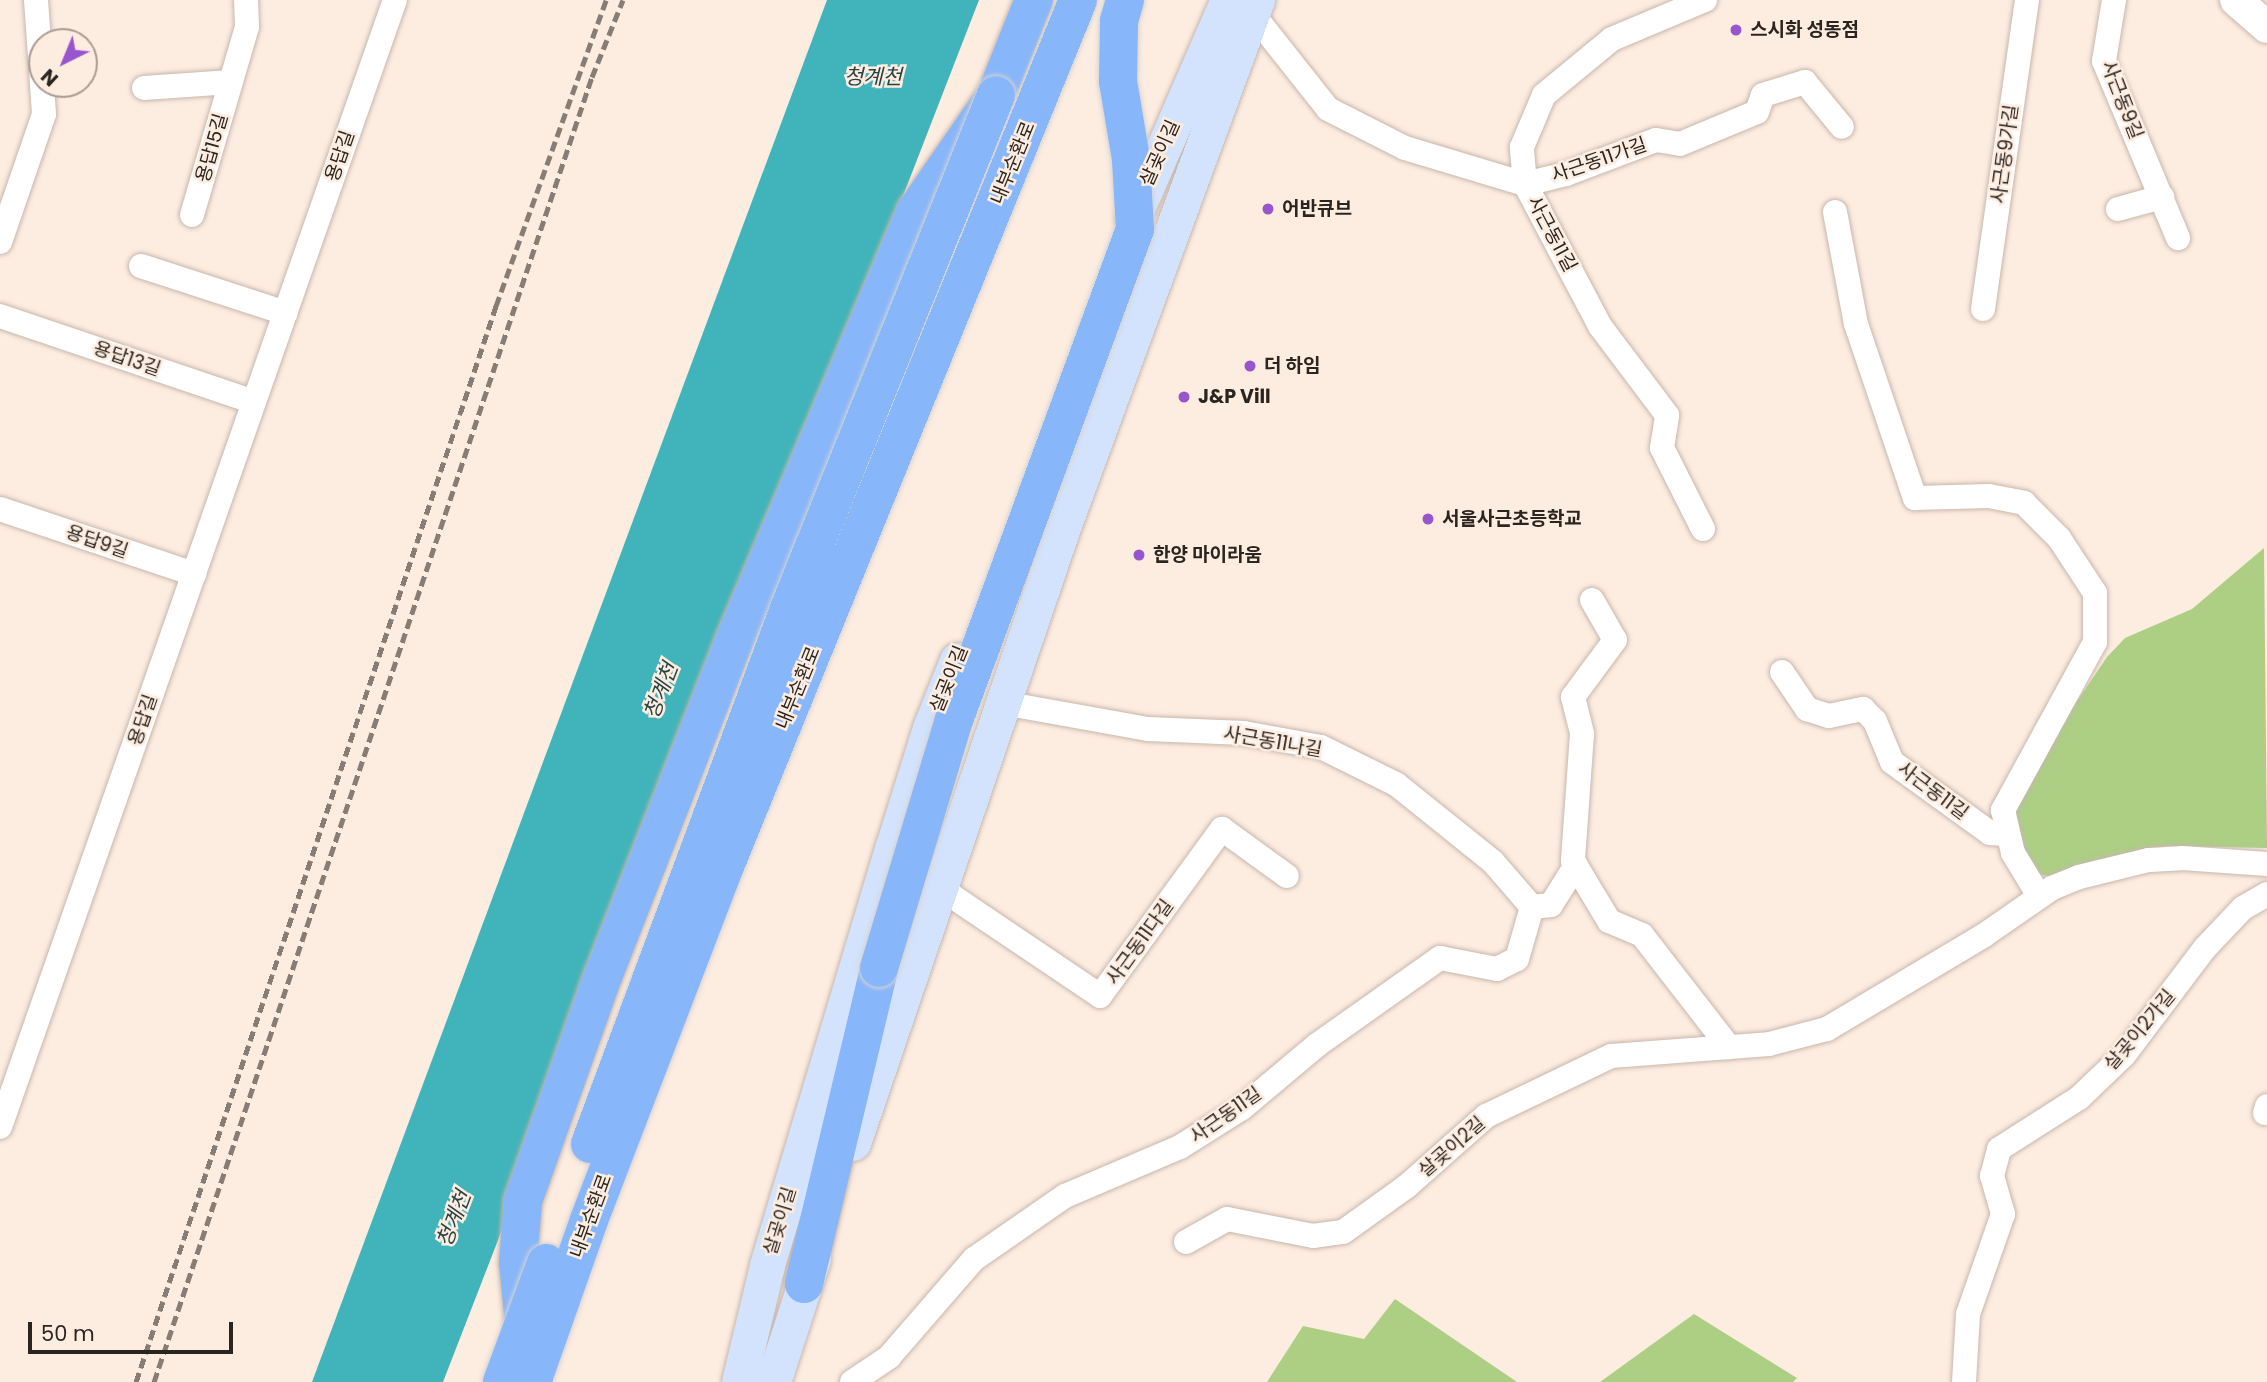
<!DOCTYPE html>
<html>
<head>
<meta charset="utf-8">
<style>
  body { margin:0 }
  #map { position:relative; width:2267px; height:1382px; overflow:hidden; background:#fdece0; font-family:Poppins,"Noto Sans KR",sans-serif }
  div>[style] { position:absolute }
  .green>* { inset:0; background:#accf84 }
  .water>* { inset:0; background:#40b4ba }
  .roads { filter:drop-shadow(0 0 2px #c7b7ac) drop-shadow(0 0 2px #c7b7ac) }
  .minor>* { height:24px; margin:-12px; padding:0 12px; transform-origin:12px; border-radius:12px; background:#fff }
  .tertiary>* { height:32px; margin:-16px; padding:0 16px; transform-origin:16px; border-radius:16px; background:#fff }
  .secondary>* { height:35px; margin:-17.5px; padding:0 17.5px; transform-origin:17.5px; border-radius:17.5px; background:#d3e3fd }
  .trunk>* { height:38px; margin:-19px; padding:0 19px; transform-origin:19px; border-radius:19px; background:#88b6fa }
  .rail>* { height:5px; margin-top:-2.5px; transform-origin:0; background:repeating-linear-gradient(90deg,#877d74 0 10px,transparent 0 15px) }
  .bridges { filter:drop-shadow(0 0 2px #d5d3d2) drop-shadow(0 0 2px #d5d3d2) }
  .trunk-bridge>* { height:38px; margin:-19px; padding:0 19px; transform-origin:19px; border-radius:19px; background:#88b6fa }
  .dots>* { width:19px; height:19px; translate:-50% -50%; box-sizing:border-box; border:4px solid #fdece0; border-radius:50% }
  span { translate:-50% -50%; white-space:nowrap; text-align:center; line-height:1.15; -webkit-text-stroke:5px #fdece0; paint-order:stroke }
  .poi-label { font-size:19px; color:#2b2520; font-weight:700 }
  .left { translate:0 -50%; text-align:left }
  .street-label { font-size:19px; color:#2b2520 }
  .water-label { font-size:21px; color:#284243; font-style:italic }
  .north { position:absolute; left:28px; top:28px; width:70px; height:70px; box-sizing:border-box; background:#fdece0; border:2px solid #a99c93; border-radius:50%; rotate:223deg; font-size:19px; font-weight:700; line-height:28px; text-align:center; color:#2b2520 }
  .north::after { content:''; display:block; margin:auto; width:24px; height:32px; background:#9856cc; clip-path:polygon(50% 0,100% 100%,50% 72%,0 100%) }
  .scale { position:absolute; left:28px; top:1322px; width:205px; height:32px; box-sizing:border-box; border:4px solid #2b2520; border-top:0; padding-left:9px; font-size:21px; line-height:24px; white-space:nowrap; color:#2b2520; -webkit-text-stroke:5px #fdece0; paint-order:stroke }
</style>
</head>
<body>
<div id="map">
  <div class="green">
    <div style="clip-path:polygon(2264px 548px,2267px 848px,2166px 846px,2054px 877px,2038px 874px,2010px 824px,2037px 760px,2107px 657px,2125px 638px,2192px 609px)"></div>
    <div style="clip-path:polygon(1395px 1299px,1517px 1382px,1267px 1382px,1303px 1326px,1364px 1339px)"></div>
    <div style="clip-path:polygon(1694px 1314px,1797px 1378px,1793px 1382px,1600px 1382px)"></div>
  </div>
  <div class="water">
    <div style="clip-path:polygon(827px 0,979px 0,443px 1382px,312px 1382px)"></div>
  </div>
  <div class="roads">
    <div class="minor">
      <div style="left:36px;top:0;width:83px;rotate:85.9deg"></div>
      <div style="left:2114px;top:0;width:62px;rotate:99.3deg"></div>
      <div style="left:2104px;top:61px;width:192px;rotate:67.3deg"></div>
      <div style="left:1252px;top:13px;width:122px;rotate:51.6deg"></div>
      <div style="left:1328px;top:109px;width:86px;rotate:26.9deg"></div>
      <div style="left:1405px;top:148px;width:125px;rotate:16.7deg"></div>
      <div style="left:144px;top:88px;width:87px;rotate:-3.9deg"></div>
      <div style="left:1525px;top:184px;width:42px;rotate:-13.7deg"></div>
      <div style="left:1566px;top:174px;width:96px;rotate:-20.7deg"></div>
      <div style="left:1656px;top:140px;width:24px;rotate:9deg"></div>
      <div style="left:1680px;top:144px;width:83px;rotate:-22.6deg"></div>
      <div style="left:1757px;top:112px;width:18px;rotate:-71deg"></div>
      <div style="left:1763px;top:95px;width:44px;rotate:-17.2deg"></div>
      <div style="left:1805px;top:82px;width:58px;rotate:50.6deg"></div>
      <div style="left:2118px;top:209px;width:46px;rotate:-15.3deg"></div>
      <div style="left:1835px;top:212px;width:114px;rotate:79.4deg"></div>
      <div style="left:1856px;top:324px;width:184px;rotate:71.3deg"></div>
      <div style="left:1915px;top:498px;width:74px;rotate:-1.5deg"></div>
      <div style="left:1989px;top:496px;width:36px;rotate:11deg"></div>
      <div style="left:2024px;top:503px;width:49px;rotate:45deg"></div>
      <div style="left:2059px;top:538px;width:66px;rotate:56.8deg"></div>
      <div style="left:2095px;top:593px;width:49px;rotate:90deg"></div>
      <div style="left:2095px;top:642px;width:192px;rotate:118.7deg"></div>
      <div style="left:2003px;top:810px;width:44px;rotate:76.9deg"></div>
      <div style="left:2013px;top:853px;width:50px;rotate:58.8deg"></div>
      <div style="left:192px;top:215px;width:196px;rotate:-73.7deg"></div>
      <div style="left:247px;top:27px;width:27px;rotate:-92deg"></div>
      <div style="left:0;top:242px;width:135px;rotate:-71deg"></div>
      <div style="left:44px;top:114px;width:30px;rotate:-94deg"></div>
      <div style="left:141px;top:266px;width:152px;rotate:18deg"></div>
      <div style="left:1983px;top:309px;width:312px;rotate:-81.9deg"></div>
      <div style="left:0;top:316px;width:268px;rotate:18.7deg"></div>
      <div style="left:0;top:509px;width:205px;rotate:18.5deg"></div>
      <div style="left:1703px;top:529px;width:91px;rotate:-116.8deg"></div>
      <div style="left:1662px;top:448px;width:33px;rotate:-81deg"></div>
      <div style="left:1667px;top:415px;width:111px;rotate:-127deg"></div>
      <div style="left:1600px;top:326px;width:161px;rotate:-117.8deg"></div>
      <div style="left:1525px;top:184px;width:37px;rotate:-95deg"></div>
      <div style="left:1522px;top:147px;width:56px;rotate:-67.1deg"></div>
      <div style="left:1544px;top:95px;width:88px;rotate:-39.5deg"></div>
      <div style="left:1612px;top:39px;width:101px;rotate:-22.8deg"></div>
      <div style="left:1592px;top:600px;width:46px;rotate:60.1deg"></div>
      <div style="left:1615px;top:640px;width:71px;rotate:126.4deg"></div>
      <div style="left:1573px;top:697px;width:38px;rotate:76deg"></div>
      <div style="left:1582px;top:734px;width:127px;rotate:94.1deg"></div>
      <div style="left:1573px;top:861px;width:70px;rotate:59deg"></div>
      <div style="left:1609px;top:921px;width:36px;rotate:23deg"></div>
      <div style="left:1642px;top:935px;width:142px;rotate:52.2deg"></div>
      <div style="left:1782px;top:672px;width:45px;rotate:56deg"></div>
      <div style="left:1807px;top:709px;width:23px;rotate:18deg"></div>
      <div style="left:1829px;top:716px;width:35px;rotate:-12deg"></div>
      <div style="left:1863px;top:709px;width:17px;rotate:45deg"></div>
      <div style="left:1875px;top:721px;width:44px;rotate:67.5deg"></div>
      <div style="left:1892px;top:762px;width:121px;rotate:35.9deg"></div>
      <div style="left:1990px;top:833px;width:16px;rotate:4deg"></div>
      <div style="left:1003px;top:703px;width:147px;rotate:10.2deg"></div>
      <div style="left:1148px;top:729px;width:96px;rotate:2.4deg"></div>
      <div style="left:1244px;top:733px;width:78px;rotate:10.3deg"></div>
      <div style="left:1321px;top:747px;width:84px;rotate:26.3deg"></div>
      <div style="left:1396px;top:784px;width:124px;rotate:38.8deg"></div>
      <div style="left:1493px;top:862px;width:60px;rotate:49.1deg"></div>
      <div style="left:940px;top:888px;width:193px;rotate:34deg"></div>
      <div style="left:1100px;top:996px;width:207px;rotate:-53.9deg"></div>
      <div style="left:1222px;top:829px;width:80px;rotate:35.9deg"></div>
      <div style="left:1532px;top:907px;width:19px;rotate:-6deg"></div>
      <div style="left:1551px;top:905px;width:47px;rotate:-58deg"></div>
      <div style="left:2265px;top:1113px;width:7px;rotate:-74deg"></div>
      <div style="left:0;top:1127px;width:1194px;rotate:-70.69deg"></div>
      <div style="left:1186px;top:1242px;width:47px;rotate:-29.3deg"></div>
      <div style="left:1227px;top:1219px;width:88px;rotate:11.2deg"></div>
      <div style="left:1313px;top:1236px;width:30px;rotate:-8deg"></div>
      <div style="left:1343px;top:1232px;width:79px;rotate:-35.7deg"></div>
      <div style="left:1407px;top:1186px;width:106px;rotate:-41.5deg"></div>
      <div style="left:1486px;top:1116px;width:139px;rotate:-25.6deg"></div>
      <div style="left:1611px;top:1056px;width:158px;rotate:-4.3deg"></div>
      <div style="left:1769px;top:1044px;width:60px;rotate:-14.5deg"></div>
      <div style="left:1827px;top:1029px;width:182px;rotate:-30.8deg"></div>
      <div style="left:1983px;top:936px;width:84px;rotate:-34.8deg"></div>
      <div style="left:2052px;top:888px;width:29px;rotate:-22deg"></div>
      <div style="left:2079px;top:877px;width:72px;rotate:-13.7deg"></div>
      <div style="left:2149px;top:860px;width:33px;rotate:-3deg"></div>
      <div style="left:2182px;top:858px;width:85px;rotate:4deg"></div>
      <div style="left:852px;top:1382px;width:45px;rotate:-34deg"></div>
      <div style="left:889px;top:1357px;width:130px;rotate:-49.1deg"></div>
      <div style="left:974px;top:1259px;width:111px;rotate:-34.7deg"></div>
      <div style="left:1065px;top:1196px;width:125px;rotate:-23.1deg"></div>
      <div style="left:1180px;top:1147px;width:73px;rotate:-32.2deg"></div>
      <div style="left:1242px;top:1108px;width:98px;rotate:-40deg"></div>
      <div style="left:1317px;top:1045px;width:151px;rotate:-35.3deg"></div>
      <div style="left:1440px;top:958px;width:58px;rotate:10.9deg"></div>
      <div style="left:1497px;top:969px;width:22px;rotate:-27deg"></div>
      <div style="left:1517px;top:959px;width:54px;rotate:-73.9deg"></div>
      <div style="left:1964px;top:1382px;width:68px;rotate:-86.6deg"></div>
      <div style="left:1968px;top:1314px;width:106px;rotate:-70.7deg"></div>
      <div style="left:2003px;top:1214px;width:40px;rotate:-106deg"></div>
      <div style="left:1992px;top:1176px;width:28px;rotate:-75deg"></div>
      <div style="left:1999px;top:1149px;width:95px;rotate:-32.5deg"></div>
      <div style="left:2079px;top:1098px;width:62px;rotate:-43.7deg"></div>
      <div style="left:2124px;top:1055px;width:134px;rotate:-52.9deg"></div>
      <div style="left:2205px;top:948px;width:55px;rotate:-46.5deg"></div>
      <div style="left:2243px;top:908px;width:28px;rotate:-30deg"></div>
    </div>
    <div class="tertiary">
      <div style="left:2236px;top:0;width:41px;rotate:41.1deg"></div>
    </div>
    <div class="secondary">
      <div style="left:1133px;top:218px;width:238px;rotate:-66.5deg"></div>
      <div style="left:853px;top:1143px;width:648px;rotate:-71.17deg"></div>
      <div style="left:1062px;top:530px;width:565px;rotate:-69.8deg"></div>
      <div style="left:739px;top:1382px;width:120px;rotate:-76.5deg"></div>
      <div style="left:767px;top:1265px;width:438px;rotate:-73.3deg"></div>
      <div style="left:893px;top:846px;width:124px;rotate:-72.6deg"></div>
      <div style="left:930px;top:728px;width:73px;rotate:-68.3deg"></div>
      <div style="left:773px;top:1382px;width:129px;rotate:-72deg"></div>
    </div>
    <div class="trunk">
      <div style="left:804px;top:1284px;width:325px;rotate:-76.6deg"></div>
      <div style="left:525px;top:1333px;width:71px;rotate:-95.6deg"></div>
      <div style="left:518px;top:1262px;width:61px;rotate:-85.3deg"></div>
      <div style="left:523px;top:1201px;width:241px;rotate:-70.4deg"></div>
      <div style="left:604px;top:974px;width:362px;rotate:-68.6deg"></div>
      <div style="left:736px;top:637px;width:462px;rotate:-67.1deg"></div>
      <div style="left:916px;top:211px;width:141px;rotate:-55.4deg"></div>
      <div style="left:996px;top:95px;width:102px;rotate:-68.2deg"></div>
    </div>
  </div>
  <div class="rail">
    <div style="left:136px;top:1382px;width:1135px;rotate:-71.5deg"></div>
    <div style="left:496px;top:306px;width:325px;rotate:-70.2deg"></div>
    <div style="left:154px;top:1382px;width:1377px;rotate:-71.45deg"></div>
    <div style="left:592px;top:77px;width:83px;rotate:-68.1deg"></div>
  </div>
  <div class="bridges">
    <div class="trunk-bridge">
      <div style="left:879px;top:968px;width:259px;rotate:-73.2deg"></div>
      <div style="left:954px;top:720px;width:523px;rotate:-69.76deg"></div>
      <div style="left:1135px;top:229px;width:70px;rotate:-93.3deg"></div>
      <div style="left:1131px;top:159px;width:79px;rotate:-99.5deg"></div>
      <div style="left:1118px;top:81px;width:60px;rotate:-89deg"></div>
      <div style="left:1119px;top:21px;width:22px;rotate:-74deg"></div>
      <div style="left:590px;top:1144px;width:571px;rotate:-69.6deg"></div>
      <div style="left:789px;top:609px;width:554px;rotate:-68.06deg"></div>
      <div style="left:502px;top:1382px;width:127px;rotate:-69.7deg"></div>
      <div style="left:532px;top:1382px;width:172px;rotate:-70.6deg"></div>
      <div style="left:589px;top:1220px;width:379px;rotate:-69deg"></div>
      <div style="left:725px;top:866px;width:935px;rotate:-67.82deg"></div>
    </div>
  </div>
  <div class="dots">
    <div style="left:1736px;top:30px;background:#9856cc"></div>
    <div style="left:1268px;top:209px;background:#9856cc"></div>
    <div style="left:1250px;top:366px;background:#9856cc"></div>
    <div style="left:1184px;top:397px;background:#9856cc"></div>
    <div style="left:1428px;top:519px;background:#9856cc"></div>
    <div style="left:1139px;top:555px;background:#9856cc"></div>
  </div>
  <div class="poi-label">
    <span class="left" style="left:1750px;top:30px">스시화 성동점</span>
    <span class="left" style="left:1282px;top:209px">어반큐브</span>
    <span class="left" style="left:1264px;top:366px">더 하임</span>
    <span class="left" style="left:1198px;top:397px">J&amp;P Vill</span>
    <span class="left" style="left:1442px;top:519px">서울사근초등학교</span>
    <span class="left" style="left:1153px;top:555px">한양 마이라움</span>
  </div>
  <div class="street-label">
    <span style="left:2122px;top:100px;rotate:69deg">사근동9길</span>
    <span style="left:212px;top:148px;rotate:-74deg">용답15길</span>
    <span style="left:1160px;top:153px;rotate:-66deg">살곶이길</span>
    <span style="left:2005px;top:154px;rotate:-82deg">사근동9가길</span>
    <span style="left:340px;top:156px;rotate:-71deg">용답길</span>
    <span style="left:1599px;top:160px;rotate:-19deg">사근동11가길</span>
    <span style="left:1013px;top:163px;rotate:-68deg">내부순환로</span>
    <span style="left:1552px;top:234px;rotate:62deg">사근동11길</span>
    <span style="left:127px;top:359px;rotate:19deg">용답13길</span>
    <span style="left:97px;top:542px;rotate:19deg">용답9길</span>
    <span style="left:949px;top:679px;rotate:-68deg">살곶이길</span>
    <span style="left:798px;top:688px;rotate:-68deg">내부순환로</span>
    <span style="left:143px;top:720px;rotate:-71deg">용답길</span>
    <span style="left:1273px;top:742px;rotate:10deg">사근동11나길</span>
    <span style="left:1933px;top:791px;rotate:37deg">사근동11길</span>
    <span style="left:1140px;top:942px;rotate:-54deg">사근동11다길</span>
    <span style="left:2140px;top:1030px;rotate:-50deg">살곶이2가길</span>
    <span style="left:1226px;top:1115px;rotate:-35deg">사근동11길</span>
    <span style="left:1452px;top:1147px;rotate:-41deg">살곶이2길</span>
    <span style="left:591px;top:1216px;rotate:-70deg">내부순환로</span>
    <span style="left:780px;top:1221px;rotate:-73deg">살곶이길</span>
  </div>
  <div class="water-label">
    <span style="left:873px;top:77px">청계천</span>
    <span style="left:661px;top:691px;rotate:-69deg">청계천</span>
    <span style="left:454px;top:1219px;rotate:-69deg">청계천</span>
  </div>
  <div class="north">N</div>
  <div class="scale">50 m</div>
</div>
</body>
</html>
